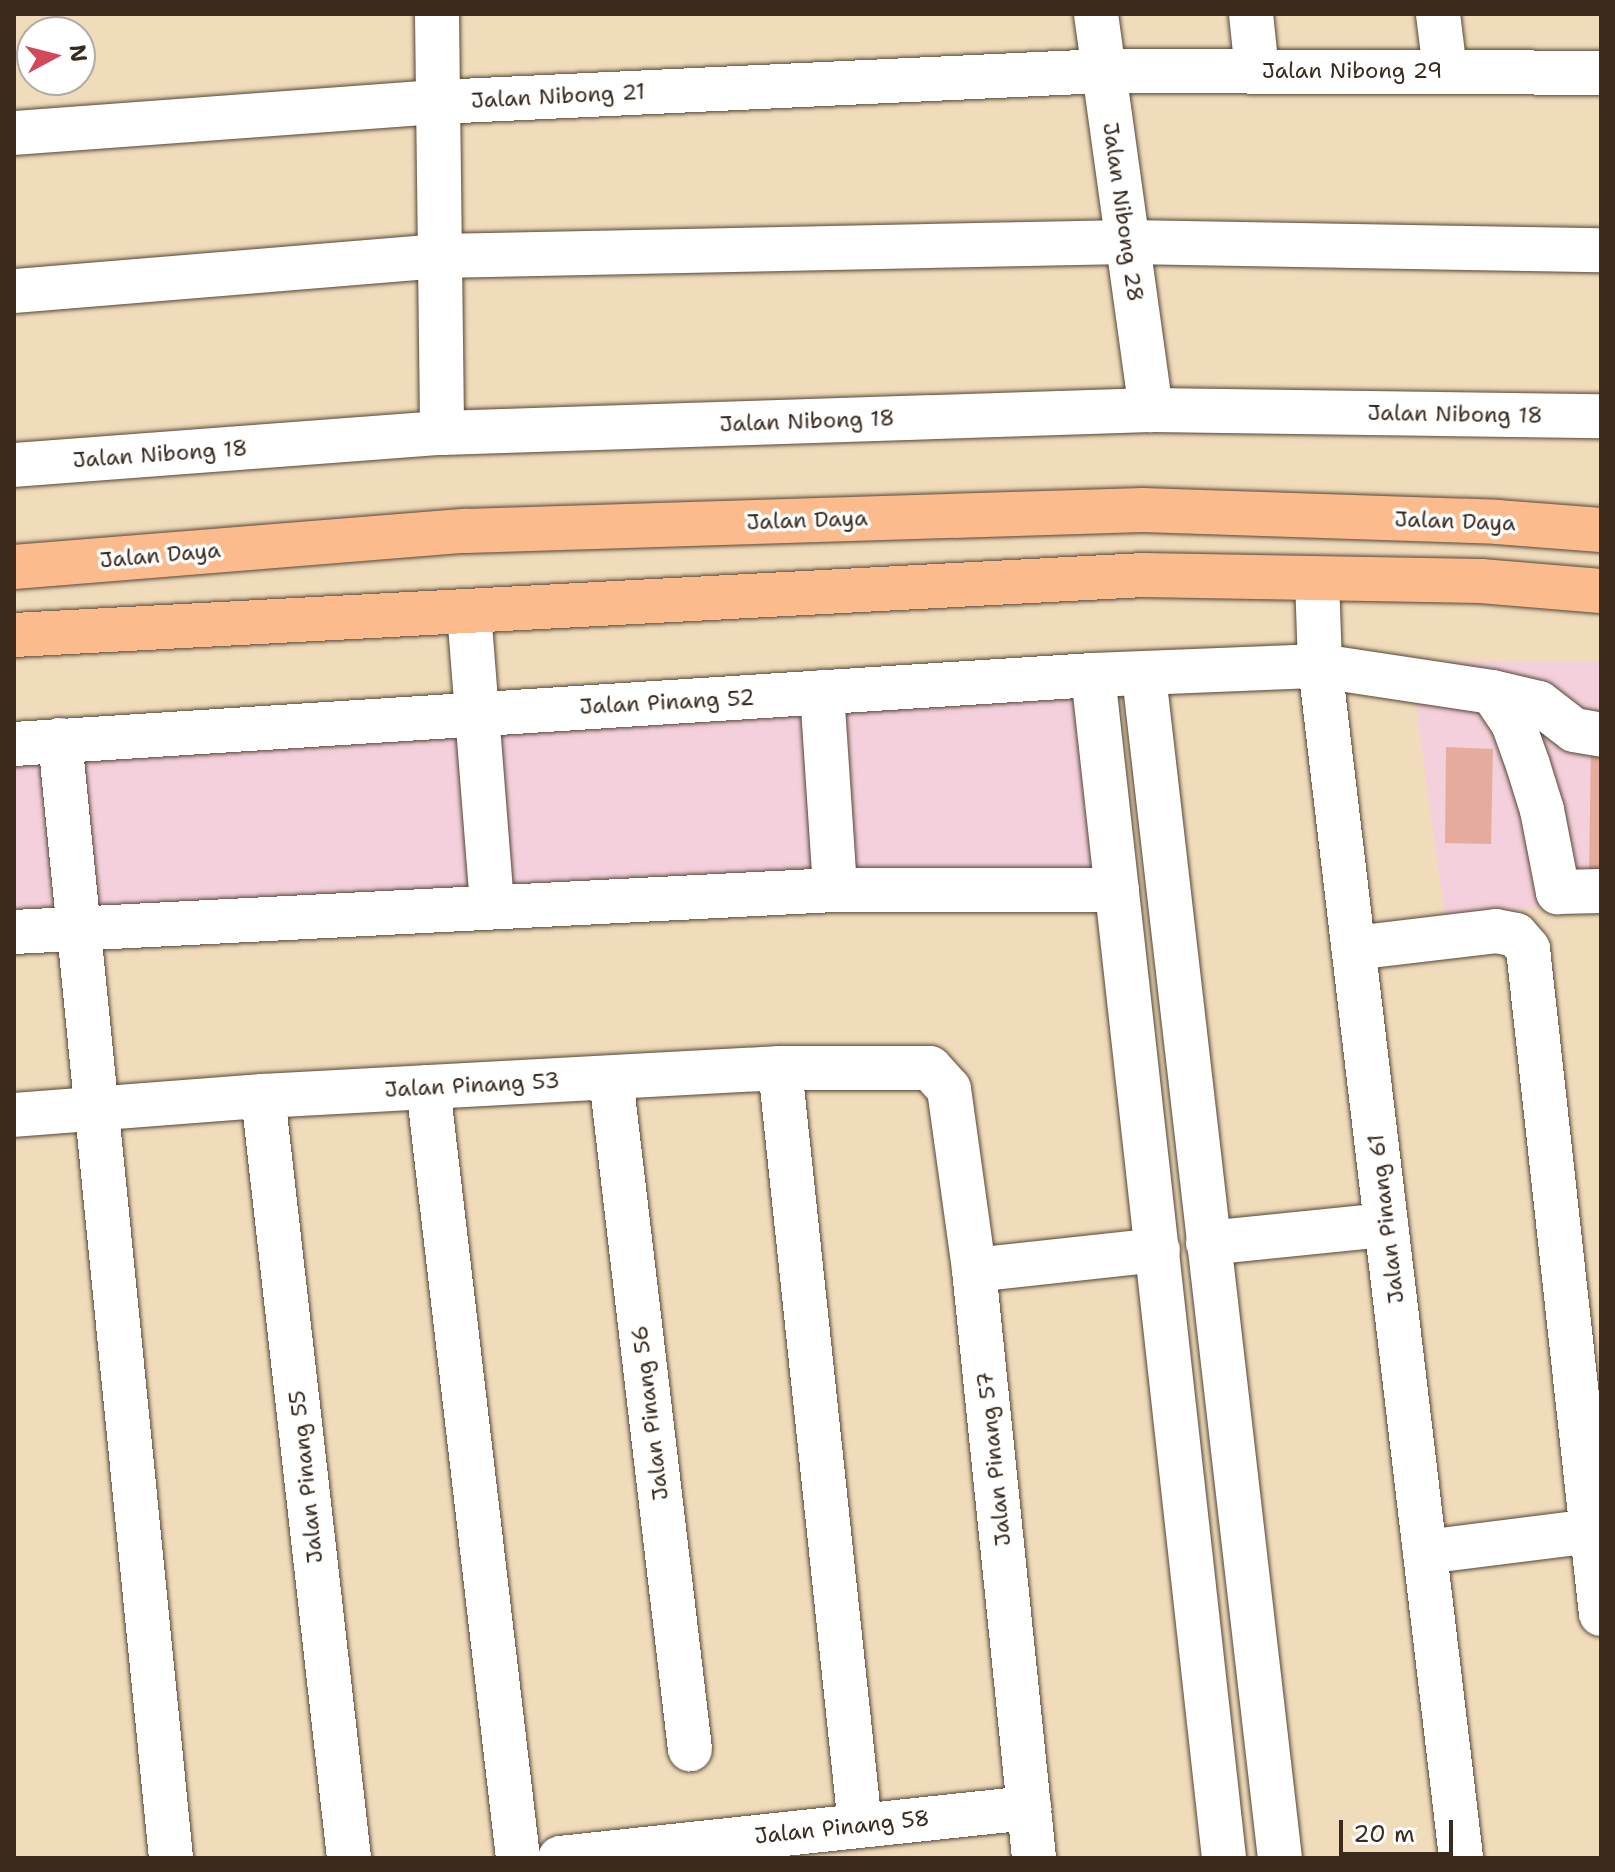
<!DOCTYPE html>
<html>
<head>
<meta charset="utf-8">
<style>
  body { margin:0 }
  #map { position:relative; width:1615px; height:1872px; overflow:hidden; background:#f0dcbb; font-family:"Shantell Sans",sans-serif }
  div>[style] { position:absolute }
  .built>* { inset:0; background:#f4cfdc }
  .building>* { inset:0; background:#e5ac9e }
  .roads { filter:drop-shadow(0 0 2px #564536) drop-shadow(0 0 2px #564536) }
  .minor>* { height:44px; margin:-22px; padding:0 22px; transform-origin:22px; border-radius:22px; background:#fff }
  .major>* { height:44px; margin:-22px; padding:0 22px; transform-origin:22px; border-radius:22px; background:#fbbb8c }
  span { translate:-50% -50%; white-space:nowrap; text-align:center; line-height:1.15; -webkit-text-stroke:7px #fff; paint-order:stroke }
  .street-label { font-size:22px; color:#3b2a1e }
  .frame { position:absolute; inset:0; border:16px solid #3b2a1e; pointer-events:none }
  .north { position:absolute; left:16px; top:16px; width:80px; height:80px; box-sizing:border-box; background:#fff; border:2px solid #b1aaa5; border-radius:50%; rotate:83deg; font-size:22px; font-weight:700; line-height:32px; text-align:center; color:#3b2a1e }
  .north::after { content:''; display:block; margin:auto; width:28px; height:36px; background:#d1495b; clip-path:polygon(50% 0,100% 100%,50% 72%,0 100%) }
  .scale { position:absolute; left:1339px; top:1820px; width:114px; height:36px; box-sizing:border-box; border:4px solid #3b2a1e; border-top:0; padding-left:10px; font-size:24px; line-height:28px; white-space:nowrap; color:#3b2a1e; -webkit-text-stroke:6px #fff; paint-order:stroke }
</style>
</head>
<body>
<div id="map">
  <div class="built">
    <div style="clip-path:polygon(1601px 661px,1601px 900px,1445px 917px,1410px 662px)"></div>
    <div style="clip-path:polygon(1086px 688px,1108px 880px,14px 925px,14px 758px)"></div>
  </div>
  <div class="building">
    <div style="clip-path:polygon(1591px 745px,1601px 746px,1601px 877px,1589px 877px)"></div>
    <div style="clip-path:polygon(1446px 747px,1493px 749px,1491px 844px,1445px 843px)"></div>
  </div>
  <div class="roads">
    <div class="minor">
      <div style="left:437px;top:14px;width:419px;rotate:89.3deg"></div>
      <div style="left:1096px;top:14px;width:400px;rotate:82.1deg"></div>
      <div style="left:1251px;top:14px;width:57px;rotate:84deg"></div>
      <div style="left:1438px;top:14px;width:56px;rotate:82.9deg"></div>
      <div style="left:14px;top:133px;width:425px;rotate:-4.2deg"></div>
      <div style="left:438px;top:102px;width:666px;rotate:-2.67deg"></div>
      <div style="left:1103px;top:71px;width:498px;rotate:0.2deg"></div>
      <div style="left:14px;top:291px;width:427px;rotate:-4.7deg"></div>
      <div style="left:440px;top:256px;width:688px;rotate:-1.17deg"></div>
      <div style="left:1128px;top:242px;width:473px;rotate:1deg"></div>
      <div style="left:14px;top:465px;width:429px;rotate:-4.3deg"></div>
      <div style="left:442px;top:433px;width:709px;rotate:-1.86deg"></div>
      <div style="left:1151px;top:410px;width:450px;rotate:0.8deg"></div>
      <div style="left:1317px;top:579px;width:87px;rotate:88deg"></div>
      <div style="left:1320px;top:666px;width:1200px;rotate:83.25deg"></div>
      <div style="left:469px;top:612px;width:296px;rotate:85.5deg"></div>
      <div style="left:1093px;top:675px;width:1190px;rotate:83.68deg"></div>
      <div style="left:1144px;top:676px;width:1190px;rotate:83.44deg"></div>
      <div style="left:822px;top:692px;width:198px;rotate:86.2deg"></div>
      <div style="left:1492px;top:692px;width:48px;rotate:13.2deg"></div>
      <div style="left:1539px;top:703px;width:44px;rotate:37.6deg"></div>
      <div style="left:1574px;top:730px;width:27px;rotate:10deg"></div>
      <div style="left:60px;top:740px;width:1123px;rotate:84.33deg"></div>
      <div style="left:14px;top:744px;width:1081px;rotate:-3.66deg"></div>
      <div style="left:1093px;top:675px;width:227px;rotate:-2.3deg"></div>
      <div style="left:1320px;top:666px;width:174px;rotate:8.6deg"></div>
      <div style="left:1492px;top:692px;width:37px;rotate:56deg"></div>
      <div style="left:1513px;top:723px;width:45px;rotate:70.3deg"></div>
      <div style="left:1528px;top:765px;width:47px;rotate:72.7deg"></div>
      <div style="left:1542px;top:810px;width:84px;rotate:79deg"></div>
      <div style="left:1558px;top:892px;width:43px;rotate:-1.3deg"></div>
      <div style="left:14px;top:932px;width:822px;rotate:-2.93deg"></div>
      <div style="left:835px;top:890px;width:282px"></div>
      <div style="left:1354px;top:948px;width:143px;rotate:-6.8deg"></div>
      <div style="left:1496px;top:931px;width:20px;rotate:11deg"></div>
      <div style="left:1516px;top:935px;width:18px;rotate:49deg"></div>
      <div style="left:1528px;top:949px;width:669px;rotate:83.74deg"></div>
      <div style="left:780px;top:1068px;width:761px;rotate:83.97deg"></div>
      <div style="left:611px;top:1078px;width:676px;rotate:83.29deg"></div>
      <div style="left:428px;top:1087px;width:776px;rotate:83.34deg"></div>
      <div style="left:263px;top:1096px;width:767px;rotate:83.56deg"></div>
      <div style="left:14px;top:1115px;width:250px;rotate:-4.4deg"></div>
      <div style="left:263px;top:1096px;width:518px;rotate:-3.1deg"></div>
      <div style="left:780px;top:1068px;width:150px"></div>
      <div style="left:930px;top:1068px;width:28px;rotate:48deg"></div>
      <div style="left:949px;top:1089px;width:183px;rotate:82.1deg"></div>
      <div style="left:974px;top:1270px;width:591px;rotate:84.17deg"></div>
      <div style="left:1208px;top:1243px;width:179px;rotate:-5.8deg"></div>
      <div style="left:974px;top:1270px;width:185px;rotate:-6.2deg"></div>
      <div style="left:1425px;top:1552px;width:167px;rotate:-7.2deg"></div>
      <div style="left:560px;top:1858px;width:472px;rotate:-6.1deg"></div>
    </div>
    <div class="major">
      <div style="left:14px;top:567px;width:453px;rotate:-4.6deg"></div>
      <div style="left:466px;top:531px;width:677px;rotate:-1.78deg"></div>
      <div style="left:1143px;top:510px;width:354px;rotate:1.9deg"></div>
      <div style="left:1497px;top:522px;width:104px;rotate:4.4deg"></div>
      <div style="left:14px;top:635px;width:1131px;rotate:-3.04deg"></div>
      <div style="left:1143px;top:575px;width:338px;rotate:1deg"></div>
      <div style="left:1481px;top:581px;width:120px;rotate:4.8deg"></div>
    </div>
  </div>
  <div class="street-label">
    <span style="left:1352px;top:71px">Jalan Nibong 29</span>
    <span style="left:558px;top:96px;rotate:-3deg">Jalan Nibong 21</span>
    <span style="left:1123px;top:212px;rotate:82deg">Jalan Nibong 28</span>
    <span style="left:1455px;top:414px;rotate:1deg">Jalan Nibong 18</span>
    <span style="left:807px;top:421px;rotate:-2deg">Jalan Nibong 18</span>
    <span style="left:160px;top:454px;rotate:-4deg">Jalan Nibong 18</span>
    <span style="left:807px;top:520px;rotate:-2deg">Jalan Daya</span>
    <span style="left:1455px;top:521px;rotate:2deg">Jalan Daya</span>
    <span style="left:160px;top:555px;rotate:-5deg">Jalan Daya</span>
    <span style="left:667px;top:702px;rotate:-3deg">Jalan Pinang 52</span>
    <span style="left:472px;top:1085px;rotate:-3deg">Jalan Pinang 53</span>
    <span style="left:1386px;top:1219px;rotate:-97deg">Jalan Pinang 61</span>
    <span style="left:650px;top:1413px;rotate:-97deg">Jalan Pinang 56</span>
    <span style="left:994px;top:1459px;rotate:-96deg">Jalan Pinang 57</span>
    <span style="left:306px;top:1477px;rotate:-96deg">Jalan Pinang 55</span>
    <span style="left:842px;top:1827px;rotate:-6deg">Jalan Pinang 58</span>
  </div>
  <div class="frame"></div>
  <div class="north">N</div>
  <div class="scale">20 m</div>
</div>
</body>
</html>
